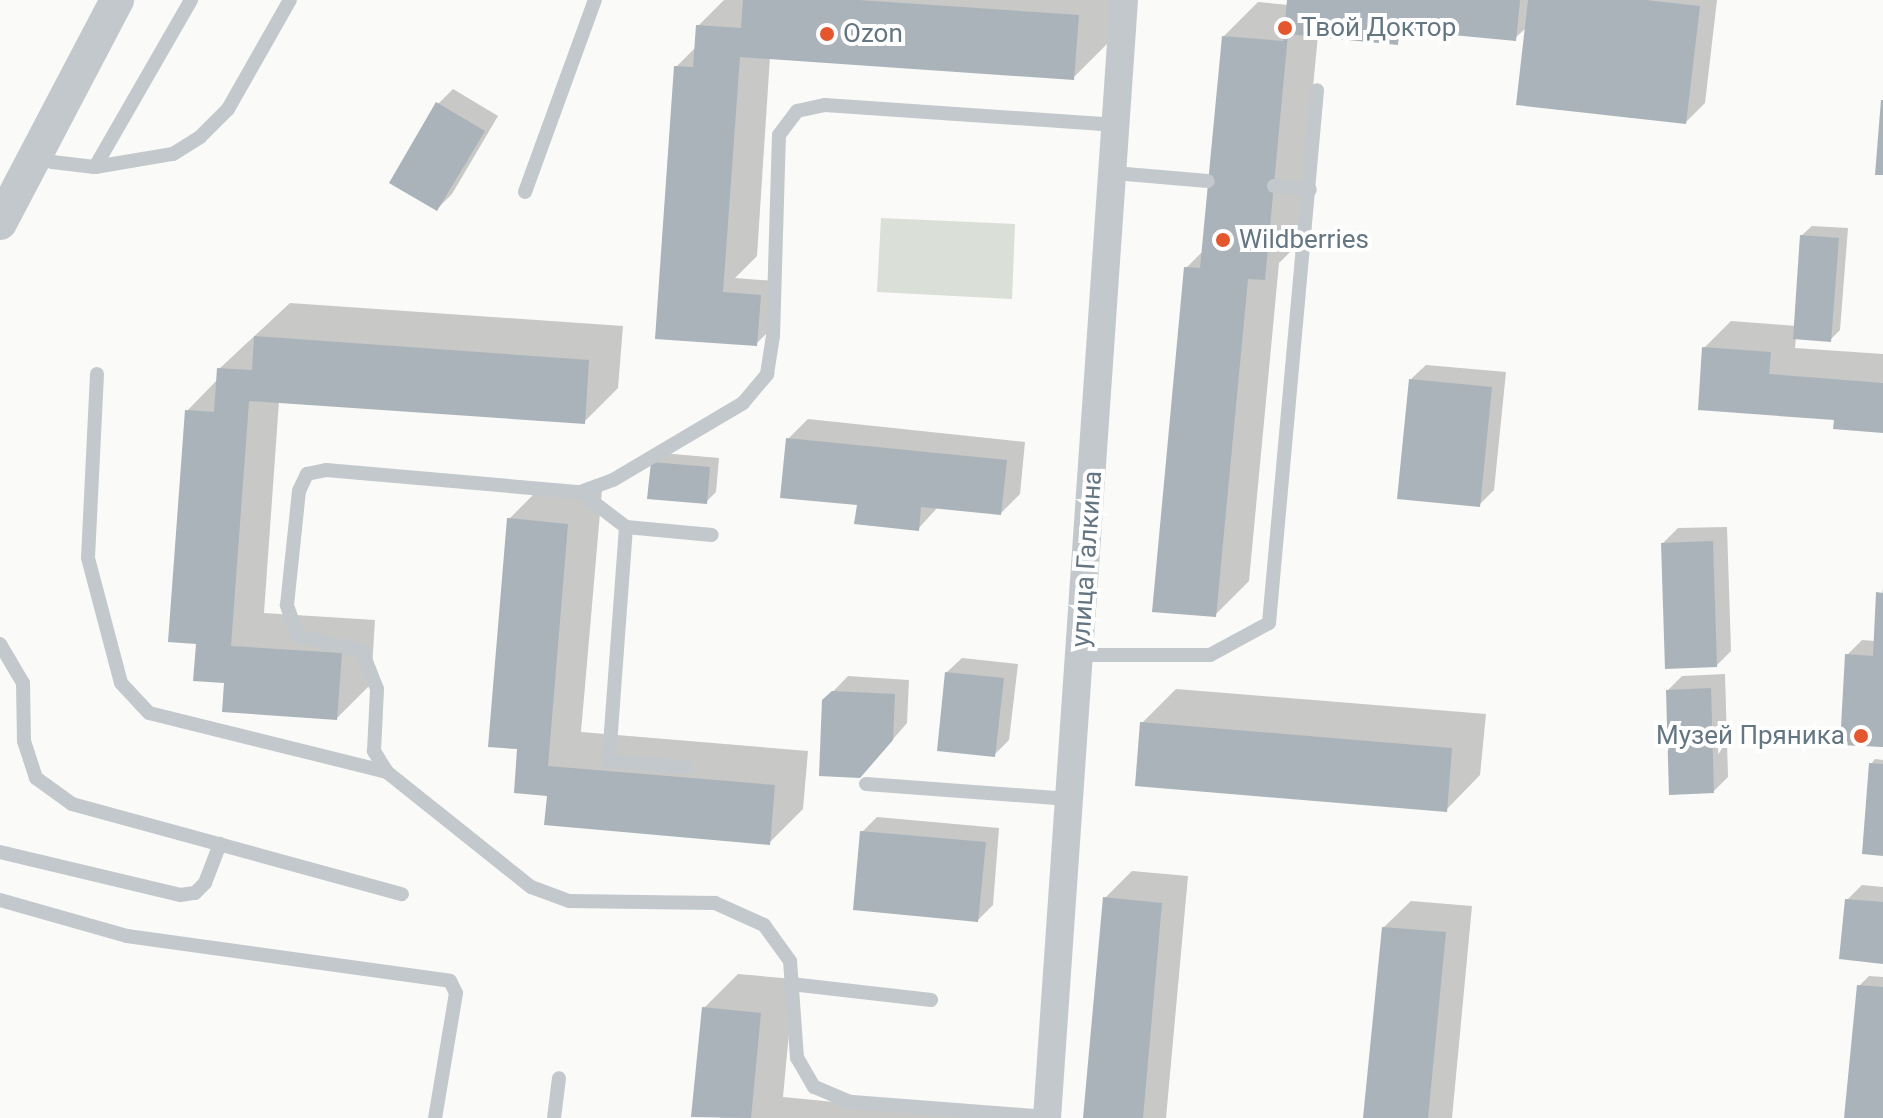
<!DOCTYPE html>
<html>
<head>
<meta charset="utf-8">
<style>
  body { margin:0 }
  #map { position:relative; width:1883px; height:1118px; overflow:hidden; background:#fafaf8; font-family:Roboto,sans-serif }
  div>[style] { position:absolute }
  .green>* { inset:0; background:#dadfd7 }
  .shadow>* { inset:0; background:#0003 }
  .building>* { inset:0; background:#aab3b9 }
  .service>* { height:14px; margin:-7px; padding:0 7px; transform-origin:7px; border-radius:7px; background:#c3c8cc }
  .minor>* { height:28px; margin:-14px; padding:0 14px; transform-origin:14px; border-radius:14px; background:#c3c8cc }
  .tertiary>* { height:34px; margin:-17px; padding:0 17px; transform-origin:17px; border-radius:17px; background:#c3c8cc }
  .dots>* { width:22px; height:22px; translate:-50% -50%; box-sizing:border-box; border:4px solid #fff; border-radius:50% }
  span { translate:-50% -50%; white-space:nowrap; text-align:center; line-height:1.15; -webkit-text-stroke:8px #fff; paint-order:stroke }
  .poi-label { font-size:26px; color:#657683 }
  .left { translate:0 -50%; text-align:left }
  .right { translate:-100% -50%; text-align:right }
  .street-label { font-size:26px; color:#657683 }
</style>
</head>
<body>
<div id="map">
  <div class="green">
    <div style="clip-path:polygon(881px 218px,1015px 224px,1012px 299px,877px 292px)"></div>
  </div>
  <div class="shadow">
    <div style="clip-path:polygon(724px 0,1111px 0,1108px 43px,1074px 77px,770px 57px,757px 256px,735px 278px,775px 281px,771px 329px,756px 344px,657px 337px,676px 67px,696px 47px,698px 26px)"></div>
    <div style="clip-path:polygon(1289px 0,1717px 0,1705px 103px,1686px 122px,1527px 27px,1515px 38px,1411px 29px,1397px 42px,1318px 35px,1298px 244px,1279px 263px,1249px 581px,1215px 615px,1186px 268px,1203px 251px,1224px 36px,1258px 2px,1289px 5px)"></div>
    <div style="clip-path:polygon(453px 89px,498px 116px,452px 194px,437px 209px,438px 104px)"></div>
    <div style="clip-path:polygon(1812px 226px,1848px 228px,1840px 330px,1830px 340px,1796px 337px,1795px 348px,1883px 354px,1883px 431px,1836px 418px,1704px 348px,1731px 321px,1796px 326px,1802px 235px)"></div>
    <div style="clip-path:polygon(290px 303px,623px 326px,618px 388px,584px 422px,279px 401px,264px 613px,375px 620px,371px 684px,337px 718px,226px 681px,198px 642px,187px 411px,218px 379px,219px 369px)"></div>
    <div style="clip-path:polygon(1426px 365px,1506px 372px,1494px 490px,1479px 505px,1411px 379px)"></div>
    <div style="clip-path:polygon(808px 419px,1025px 442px,1020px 494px,1001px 513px,938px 507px,918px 529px,859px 504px,788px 439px)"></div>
    <div style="clip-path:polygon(662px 453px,719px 458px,716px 492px,706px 502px,652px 463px)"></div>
    <div style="clip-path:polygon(543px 485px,602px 490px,581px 732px,808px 751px,803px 809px,769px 843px,549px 794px,520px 748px,509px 519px)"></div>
    <div style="clip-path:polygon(1727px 527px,1731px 651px,1716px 666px,1663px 543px,1678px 528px)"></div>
    <div style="clip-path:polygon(1883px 588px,1883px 745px,1847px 655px,1862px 640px,1876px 641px)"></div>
    <div style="clip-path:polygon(962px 658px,1018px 664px,1009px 740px,994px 755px,947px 672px)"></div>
    <div style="clip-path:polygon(1725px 674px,1728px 777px,1714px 791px,1668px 690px,1682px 676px)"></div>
    <div style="clip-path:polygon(848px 676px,909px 680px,907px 723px,875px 760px,824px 701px)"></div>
    <div style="clip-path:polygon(1176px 689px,1486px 714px,1480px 775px,1446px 810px,1142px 723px)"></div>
    <div style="clip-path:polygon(1875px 759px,1883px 760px,1883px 854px,1871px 764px)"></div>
    <div style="clip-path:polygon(877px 817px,999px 828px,993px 905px,978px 920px,862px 832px)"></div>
    <div style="clip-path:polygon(1132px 871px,1188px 876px,1166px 1118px,1085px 1118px,1105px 898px)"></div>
    <div style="clip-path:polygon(1862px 885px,1883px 887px,1883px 962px,1847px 900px)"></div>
    <div style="clip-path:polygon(1411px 901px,1472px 906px,1452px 1118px,1365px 1118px,1384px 927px)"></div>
    <div style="clip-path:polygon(738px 974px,794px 979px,783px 1097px,1000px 1118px,720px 1118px,704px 1008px)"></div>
    <div style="clip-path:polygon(1869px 976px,1883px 977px,1883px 1118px,1846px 1118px,1859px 986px)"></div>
  </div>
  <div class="building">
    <div style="clip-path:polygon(743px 0,858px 0,1079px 15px,1074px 80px,740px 57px,723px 292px,761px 295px,757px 346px,655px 339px,674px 66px,693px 67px,696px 25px,741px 28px)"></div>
    <div style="clip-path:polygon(1287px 0,1520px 0,1516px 41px,1399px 30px,1398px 45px,1288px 34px,1265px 280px,1248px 279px,1216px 617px,1152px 612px,1184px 267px,1200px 268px,1222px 36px,1283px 41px)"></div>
    <div style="clip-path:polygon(1528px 0,1645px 0,1700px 6px,1686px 124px,1516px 105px)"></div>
    <div style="clip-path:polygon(1881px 100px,1883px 100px,1883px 175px,1875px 175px)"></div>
    <div style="clip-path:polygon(436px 102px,485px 131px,437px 211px,389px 183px)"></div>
    <div style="clip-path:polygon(1800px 235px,1839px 238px,1831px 342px,1793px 339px)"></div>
    <div style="clip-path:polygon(254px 336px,589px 360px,585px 424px,249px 401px,231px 646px,342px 653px,337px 720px,222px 712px,224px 683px,193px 681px,196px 644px,168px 642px,185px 410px,214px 412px,217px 368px,252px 370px)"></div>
    <div style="clip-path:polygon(1702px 347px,1771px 352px,1769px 374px,1883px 383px,1883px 433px,1833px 429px,1834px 420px,1698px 410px)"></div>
    <div style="clip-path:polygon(1409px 379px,1492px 387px,1480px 507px,1397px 499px)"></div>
    <div style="clip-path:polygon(786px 438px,1007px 460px,1001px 515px,921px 507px,919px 531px,854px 524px,857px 505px,780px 498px)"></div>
    <div style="clip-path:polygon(651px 462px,710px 467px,707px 504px,647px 499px)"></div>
    <div style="clip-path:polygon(507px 518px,568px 524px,548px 766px,775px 785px,770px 845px,544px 825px,547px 796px,514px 793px,517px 749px,488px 747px)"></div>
    <div style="clip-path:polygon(1713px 541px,1717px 667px,1665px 669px,1661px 543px)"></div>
    <div style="clip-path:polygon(1876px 592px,1883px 593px,1883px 747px,1840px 745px,1845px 654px,1873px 656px)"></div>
    <div style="clip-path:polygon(945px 672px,1004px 678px,995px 757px,937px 751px)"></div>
    <div style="clip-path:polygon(1711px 688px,1714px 793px,1669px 795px,1666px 690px)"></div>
    <div style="clip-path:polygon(832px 691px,895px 694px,893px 740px,860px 778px,819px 776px,822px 700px)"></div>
    <div style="clip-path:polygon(1140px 722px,1452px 748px,1447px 812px,1135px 786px)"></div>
    <div style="clip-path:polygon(1869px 763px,1883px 764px,1883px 856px,1862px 854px)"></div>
    <div style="clip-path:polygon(860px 831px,986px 842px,978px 922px,853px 910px)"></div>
    <div style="clip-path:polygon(1103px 897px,1162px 903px,1143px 1118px,1083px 1118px)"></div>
    <div style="clip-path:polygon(1845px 899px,1883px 902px,1883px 964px,1839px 959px)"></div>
    <div style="clip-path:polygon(1382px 927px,1446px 932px,1428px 1118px,1363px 1118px)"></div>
    <div style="clip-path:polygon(1857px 985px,1883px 987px,1883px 1118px,1844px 1118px)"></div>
    <div style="clip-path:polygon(702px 1007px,761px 1013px,751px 1118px,691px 1117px)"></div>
  </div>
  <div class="service">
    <div style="left:37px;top:153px;width:17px;rotate:31deg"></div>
    <div style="left:52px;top:162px;width:43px;rotate:6.6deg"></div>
    <div style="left:95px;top:167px;width:79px;rotate:-9.5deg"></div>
    <div style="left:173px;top:154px;width:32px;rotate:-32deg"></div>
    <div style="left:200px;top:137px;width:40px;rotate:-45deg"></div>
    <div style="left:228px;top:109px;width:125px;rotate:-60.4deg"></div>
    <div style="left:95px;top:167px;width:193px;rotate:-60.1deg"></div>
    <div style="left:1114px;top:173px;width:94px;rotate:4.9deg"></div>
    <div style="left:1274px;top:186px;width:36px;rotate:6deg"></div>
    <div style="left:525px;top:192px;width:204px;rotate:-70deg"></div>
    <div style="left:97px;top:374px;width:184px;rotate:92.8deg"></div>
    <div style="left:88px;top:558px;width:129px;rotate:75.2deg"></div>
    <div style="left:121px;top:683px;width:41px;rotate:47deg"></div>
    <div style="left:149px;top:713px;width:245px;rotate:13.9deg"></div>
    <div style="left:580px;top:492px;width:58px;rotate:37.3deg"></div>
    <div style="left:626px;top:527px;width:235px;rotate:94.2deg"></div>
    <div style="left:609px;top:761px;width:78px;rotate:4.4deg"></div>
    <div style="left:626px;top:527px;width:86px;rotate:5.3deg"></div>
    <div style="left:0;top:644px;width:45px;rotate:59.5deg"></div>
    <div style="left:23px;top:683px;width:58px;rotate:89deg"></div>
    <div style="left:24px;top:741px;width:39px;rotate:72deg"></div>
    <div style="left:36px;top:778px;width:44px;rotate:35.8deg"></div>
    <div style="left:72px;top:804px;width:342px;rotate:15.3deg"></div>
    <div style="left:1080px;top:655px;width:130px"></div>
    <div style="left:1210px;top:655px;width:67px;rotate:-28.5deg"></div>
    <div style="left:1269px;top:623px;width:535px;rotate:-84.85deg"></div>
    <div style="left:866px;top:784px;width:204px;rotate:4.2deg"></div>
    <div style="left:0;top:852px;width:185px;rotate:13.4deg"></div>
    <div style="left:180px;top:895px;width:15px;rotate:-8deg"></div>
    <div style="left:195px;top:893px;width:14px;rotate:-45deg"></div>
    <div style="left:205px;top:883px;width:42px;rotate:-69deg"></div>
    <div style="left:0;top:900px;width:132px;rotate:15.8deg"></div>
    <div style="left:127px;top:936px;width:326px;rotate:7.9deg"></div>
    <div style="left:450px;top:981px;width:13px;rotate:63deg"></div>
    <div style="left:456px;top:993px;width:127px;rotate:99.5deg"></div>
    <div style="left:791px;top:984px;width:141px;rotate:6.5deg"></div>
    <div style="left:1047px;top:1117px;width:198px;rotate:-175.6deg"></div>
    <div style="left:850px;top:1102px;width:39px;rotate:-157deg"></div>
    <div style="left:814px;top:1087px;width:34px;rotate:-120deg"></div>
    <div style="left:797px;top:1058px;width:97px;rotate:-94.1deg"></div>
    <div style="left:790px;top:961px;width:44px;rotate:-125.8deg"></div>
    <div style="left:764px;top:925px;width:54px;rotate:-155.8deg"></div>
    <div style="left:715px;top:903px;width:146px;rotate:-179.2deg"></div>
    <div style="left:569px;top:901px;width:40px;rotate:-159.8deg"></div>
    <div style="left:531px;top:887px;width:184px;rotate:-141.4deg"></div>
    <div style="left:387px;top:772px;width:25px;rotate:-122deg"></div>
    <div style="left:374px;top:751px;width:62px;rotate:-87.2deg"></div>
    <div style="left:377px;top:689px;width:41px;rotate:-111.5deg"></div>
    <div style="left:362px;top:651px;width:66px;rotate:-166.8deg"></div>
    <div style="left:298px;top:636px;width:33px;rotate:-110deg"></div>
    <div style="left:287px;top:605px;width:115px;rotate:-84deg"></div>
    <div style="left:299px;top:491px;width:19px;rotate:-65deg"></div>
    <div style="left:307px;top:474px;width:19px;rotate:-12deg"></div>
    <div style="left:326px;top:470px;width:255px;rotate:5deg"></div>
    <div style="left:580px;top:492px;width:35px;rotate:-20deg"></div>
    <div style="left:613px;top:480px;width:151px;rotate:-30.6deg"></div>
    <div style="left:743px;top:403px;width:38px;rotate:-50deg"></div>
    <div style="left:767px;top:374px;width:38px;rotate:-81deg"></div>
    <div style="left:773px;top:336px;width:201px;rotate:-88.3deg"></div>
    <div style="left:779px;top:135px;width:30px;rotate:-53deg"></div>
    <div style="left:797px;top:111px;width:29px;rotate:-12deg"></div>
    <div style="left:825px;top:105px;width:293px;rotate:3.9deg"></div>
    <div style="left:554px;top:1118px;width:40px;rotate:-82.9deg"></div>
  </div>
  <div class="minor">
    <div style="left:1047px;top:1118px;width:1121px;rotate:-86.06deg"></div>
  </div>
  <div class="tertiary">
    <div style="left:0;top:223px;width:252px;rotate:-62.3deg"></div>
  </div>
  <div class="dots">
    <div style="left:1285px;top:28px;background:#e4572e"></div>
    <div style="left:827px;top:34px;background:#e4572e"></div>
    <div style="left:1223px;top:240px;background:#e4572e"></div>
    <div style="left:1861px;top:736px;background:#e4572e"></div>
  </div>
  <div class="poi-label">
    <span class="left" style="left:1301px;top:28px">Твой Доктор</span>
    <span class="left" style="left:843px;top:34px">Ozon</span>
    <span class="left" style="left:1239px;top:240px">Wildberries</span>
    <span class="right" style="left:1845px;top:736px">Музей Пряника</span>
  </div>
  <div class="street-label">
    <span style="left:1087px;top:559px;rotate:-86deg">улица Галкина</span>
  </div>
</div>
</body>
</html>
